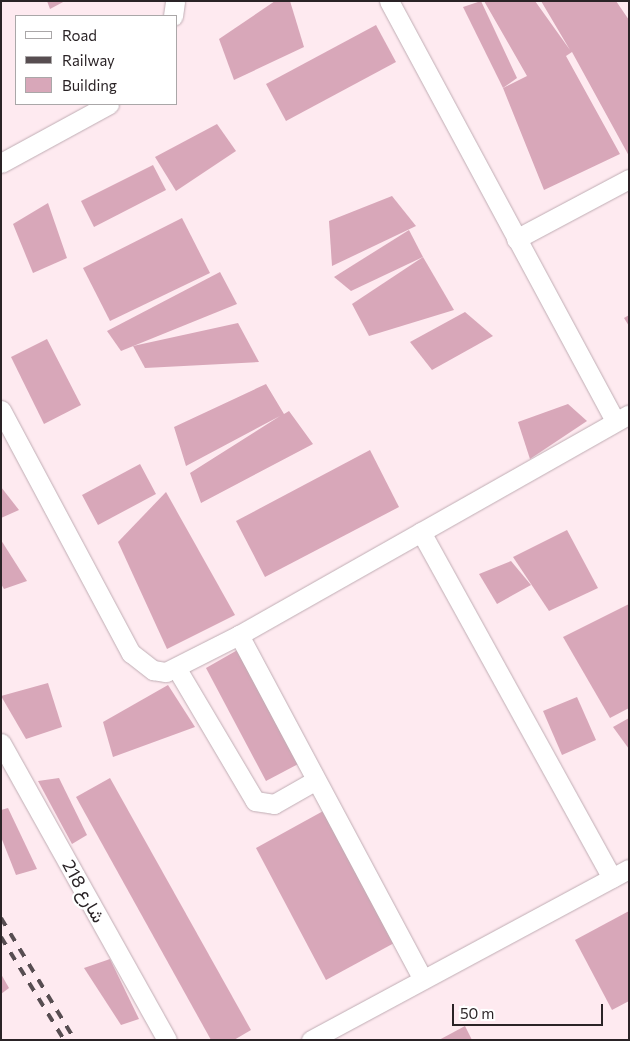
<!DOCTYPE html>
<html>
<head>
<meta charset="utf-8">
<style>
  body { margin:0 }
  #map { position:relative; width:630px; height:1041px; overflow:hidden; background:#feeaf0; font-family:Commissioner,Vazirmatn,sans-serif }
  div>[style] { position:absolute }
  .building>* { inset:0; background:#d8a7b9 }
  .roads { filter:drop-shadow(0 0 1px #c0adb4) drop-shadow(0 0 1px #c0adb4) }
  .minor>* { height:19px; margin:-9.5px; padding:0 9.5px; transform-origin:9.5px; border-radius:9.5px; background:#fff }
  .rail>* { height:4px; margin-top:-2px; transform-origin:0; background:repeating-linear-gradient(90deg,#574d51 0 9px,transparent 0 18px) }
  span { translate:-50% -50%; white-space:nowrap; text-align:center; line-height:1.15; -webkit-text-stroke:4.5px #fff; paint-order:stroke }
  .street-label { font-size:18px; color:#2a2326 }
  .frame { position:absolute; inset:0; border:2px solid #2a2326; pointer-events:none }
  .legend { position:absolute; left:15px; top:15px; width:162px; height:90px; box-sizing:border-box; background:#fff; border:1px solid #aaa7a8; margin:0; padding:6px 9px; list-style:none; font-size:15px; color:#2a2326 }
  .legend li { display:flex; align-items:center; gap:10px; height:25px }
  .legend b { width:25px; border:1px solid #aaa7a8 }
  .scale { position:absolute; left:452px; top:1004px; width:151px; height:22px; box-sizing:border-box; border:2px solid #2a2326; border-top:0; padding-left:6px; font-size:15px; line-height:18px; white-space:nowrap; color:#2a2326; -webkit-text-stroke:4px #fff; paint-order:stroke }
</style>
</head>
<body>
<div id="map">
  <div class="building">
    <div style="clip-path:polygon(47px 1px,65px 1px,50px 9px)"></div>
    <div style="clip-path:polygon(275px 1px,290px 1px,304px 47px,234px 80px,219px 39px)"></div>
    <div style="clip-path:polygon(481px 1px,517px 78px,503px 88px,463px 7px)"></div>
    <div style="clip-path:polygon(484px 1px,535px 1px,570px 50px,541px 1px,616px 1px,629px 20px,629px 156px,572px 52px,566px 56px,620px 154px,544px 190px,503px 88px,527px 76px)"></div>
    <div style="clip-path:polygon(376px 25px,396px 62px,286px 121px,266px 84px)"></div>
    <div style="clip-path:polygon(217px 124px,236px 151px,176px 191px,155px 157px)"></div>
    <div style="clip-path:polygon(153px 165px,166px 190px,94px 227px,81px 201px)"></div>
    <div style="clip-path:polygon(392px 196px,416px 226px,332px 266px,329px 221px)"></div>
    <div style="clip-path:polygon(48px 203px,67px 258px,33px 273px,13px 224px)"></div>
    <div style="clip-path:polygon(182px 218px,210px 273px,110px 321px,83px 268px)"></div>
    <div style="clip-path:polygon(409px 230px,423px 257px,351px 291px,334px 277px)"></div>
    <div style="clip-path:polygon(423px 257px,454px 310px,369px 336px,352px 304px)"></div>
    <div style="clip-path:polygon(220px 272px,237px 304px,121px 351px,107px 331px)"></div>
    <div style="clip-path:polygon(465px 312px,493px 336px,432px 370px,410px 342px)"></div>
    <div style="clip-path:polygon(629px 315px,629px 326px,624px 318px)"></div>
    <div style="clip-path:polygon(238px 323px,259px 362px,145px 368px,133px 346px)"></div>
    <div style="clip-path:polygon(47px 339px,81px 405px,44px 424px,11px 357px)"></div>
    <div style="clip-path:polygon(266px 384px,284px 414px,289px 411px,313px 444px,201px 503px,190px 473px,280px 416px,186px 466px,174px 427px)"></div>
    <div style="clip-path:polygon(568px 404px,587px 421px,530px 459px,518px 422px)"></div>
    <div style="clip-path:polygon(370px 450px,399px 507px,265px 577px,236px 521px)"></div>
    <div style="clip-path:polygon(140px 464px,156px 494px,98px 525px,82px 495px)"></div>
    <div style="clip-path:polygon(1px 487px,19px 510px,1px 518px)"></div>
    <div style="clip-path:polygon(166px 492px,235px 615px,167px 649px,118px 542px)"></div>
    <div style="clip-path:polygon(567px 530px,598px 588px,549px 611px,513px 557px)"></div>
    <div style="clip-path:polygon(1px 540px,27px 581px,4px 589px,1px 584px)"></div>
    <div style="clip-path:polygon(511px 561px,531px 585px,497px 604px,479px 574px)"></div>
    <div style="clip-path:polygon(629px 604px,629px 708px,610px 718px,563px 637px)"></div>
    <div style="clip-path:polygon(241px 648px,302px 762px,266px 781px,206px 668px)"></div>
    <div style="clip-path:polygon(48px 683px,62px 727px,26px 739px,1px 696px)"></div>
    <div style="clip-path:polygon(168px 685px,195px 727px,113px 757px,103px 722px)"></div>
    <div style="clip-path:polygon(577px 697px,596px 740px,562px 755px,543px 711px)"></div>
    <div style="clip-path:polygon(629px 718px,629px 749px,613px 727px)"></div>
    <div style="clip-path:polygon(59px 778px,87px 835px,72px 844px,38px 781px)"></div>
    <div style="clip-path:polygon(110px 778px,251px 1030px,234px 1040px,211px 1040px,76px 797px)"></div>
    <div style="clip-path:polygon(8px 808px,37px 869px,16px 875px,1px 837px,1px 810px)"></div>
    <div style="clip-path:polygon(325px 810px,396px 942px,326px 980px,256px 848px)"></div>
    <div style="clip-path:polygon(629px 911px,629px 1001px,612px 1010px,575px 940px)"></div>
    <div style="clip-path:polygon(110px 959px,139px 1019px,121px 1025px,84px 968px)"></div>
    <div style="clip-path:polygon(1px 974px,9px 988px,1px 994px)"></div>
    <div style="clip-path:polygon(465px 1026px,472px 1040px,439px 1040px)"></div>
  </div>
  <div class="roads">
    <div class="minor">
      <div style="left:389px;top:1px;width:477px;rotate:61.7deg"></div>
      <div style="left:173px;top:16px;width:15px;rotate:-82deg"></div>
      <div style="left:1px;top:163px;width:123px;rotate:-28.6deg"></div>
      <div style="left:516px;top:239px;width:128px;rotate:-28deg"></div>
      <div style="left:1px;top:410px;width:276px;rotate:61.9deg"></div>
      <div style="left:131px;top:653px;width:28px;rotate:38deg"></div>
      <div style="left:153px;top:670px;width:13px;rotate:9deg"></div>
      <div style="left:166px;top:672px;width:82px;rotate:-26.9deg"></div>
      <div style="left:239px;top:635px;width:448px;rotate:-29.5deg"></div>
      <div style="left:421px;top:532px;width:395px;rotate:61.1deg"></div>
      <div style="left:239px;top:635px;width:390px;rotate:61.9deg"></div>
      <div style="left:177px;top:669px;width:153px;rotate:59.4deg"></div>
      <div style="left:255px;top:801px;width:19px;rotate:9deg"></div>
      <div style="left:274px;top:804px;width:48px;rotate:-29.7deg"></div>
      <div style="left:1px;top:743px;width:340px;rotate:60.8deg"></div>
      <div style="left:311px;top:1040px;width:361px;rotate:-28.3deg"></div>
    </div>
  </div>
  <div class="rail">
    <div style="left:1px;top:918px;width:143px;rotate:58.8deg"></div>
    <div style="left:1px;top:937px;width:121px;rotate:58.5deg"></div>
  </div>
  <div class="street-label">
    <span style="left:84px;top:891px;rotate:61deg">شارع 218</span>
  </div>
  <div class="frame"></div>
  <ul class="legend">
  <li><b style="height:6px;background:#fff"></b>Road</li>
  <li><b style="height:6px;background:#574d51"></b>Railway</li>
  <li><b style="height:14px;background:#d8a7b9"></b>Building</li>
  </ul>
  <div class="scale">50 m</div>
</div>
</body>
</html>
